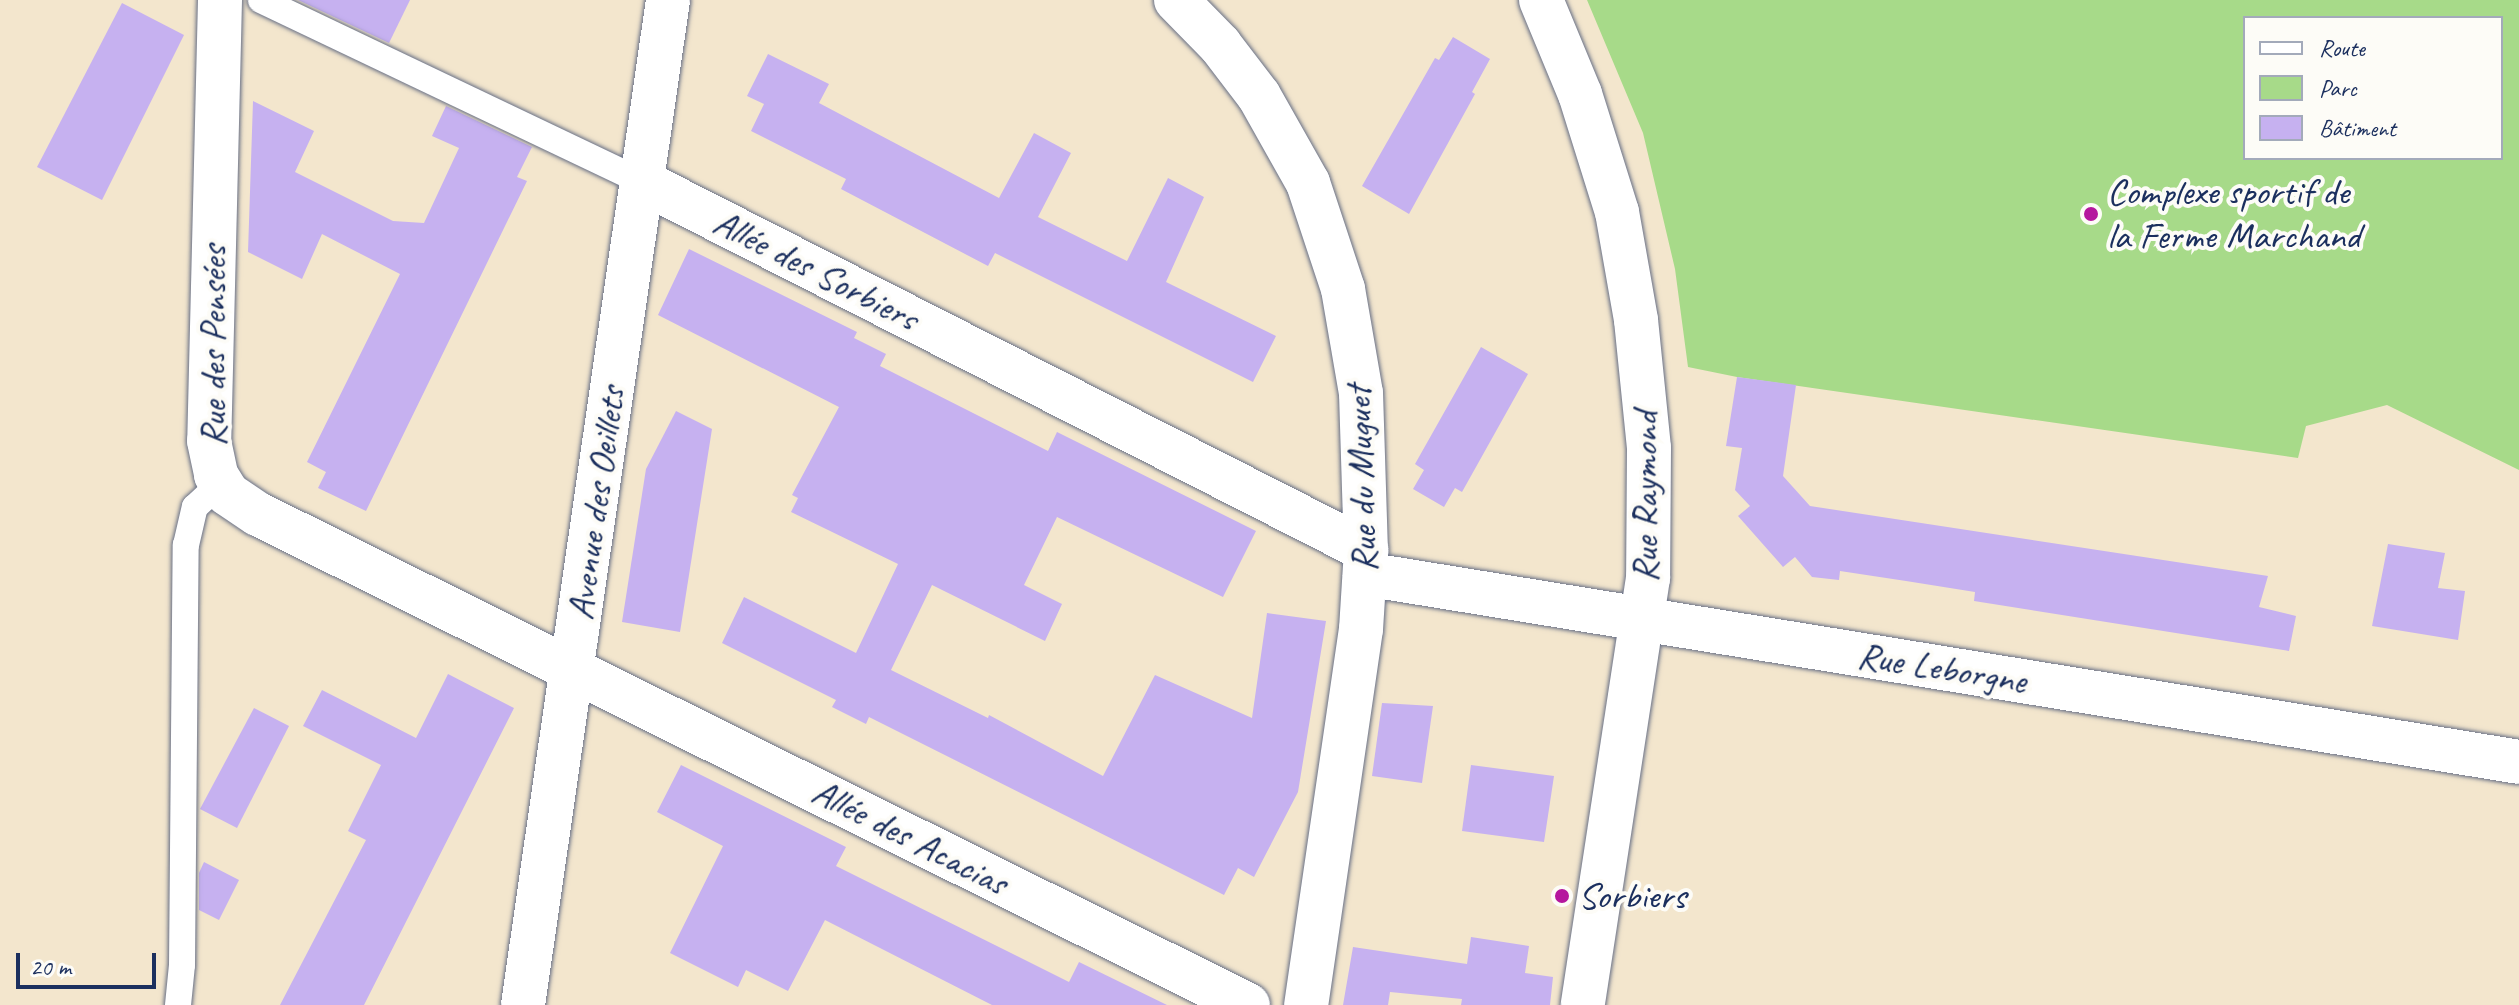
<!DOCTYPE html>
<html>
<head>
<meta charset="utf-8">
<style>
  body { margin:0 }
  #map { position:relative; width:2519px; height:1005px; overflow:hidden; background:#f3e6cd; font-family:Caveat,sans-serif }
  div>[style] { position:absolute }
  .green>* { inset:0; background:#a7da89 }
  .building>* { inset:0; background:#c6b1f0 }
  .roads { filter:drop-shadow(0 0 2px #676f85) drop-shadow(0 0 2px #676f85) }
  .service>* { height:26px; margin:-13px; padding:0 13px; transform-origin:13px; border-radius:13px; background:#fff }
  .minor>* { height:44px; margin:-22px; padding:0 22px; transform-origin:22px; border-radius:22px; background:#fff }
  .dots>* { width:22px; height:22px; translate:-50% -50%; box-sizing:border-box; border:4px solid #fdfcf7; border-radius:50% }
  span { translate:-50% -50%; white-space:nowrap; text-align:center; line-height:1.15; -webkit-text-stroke:8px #fdfcf7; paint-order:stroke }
  .poi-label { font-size:38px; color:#1b2f5e }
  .left { translate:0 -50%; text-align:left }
  .street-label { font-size:38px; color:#1b2f5e }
  .legend { position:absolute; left:2243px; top:16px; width:260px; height:144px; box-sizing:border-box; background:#fdfcf7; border:2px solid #a3aaba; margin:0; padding:10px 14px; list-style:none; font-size:24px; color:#1b2f5e }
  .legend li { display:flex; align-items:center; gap:16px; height:40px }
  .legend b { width:40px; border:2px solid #a3aaba }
  .scale { position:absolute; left:16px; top:953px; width:140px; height:36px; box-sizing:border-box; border:4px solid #1b2f5e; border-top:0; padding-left:10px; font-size:24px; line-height:28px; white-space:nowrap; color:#1b2f5e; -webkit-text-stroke:6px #fdfcf7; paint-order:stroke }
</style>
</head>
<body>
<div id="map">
  <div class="green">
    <div style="clip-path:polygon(evenodd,1587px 0,2519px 0,2519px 470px,2387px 405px,2306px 426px,2298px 458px,1737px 377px,1688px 367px,1675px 269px,1643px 133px,1587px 0,2245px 18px,2501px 18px,2501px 158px,2245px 158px,2245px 18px)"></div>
  </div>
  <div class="building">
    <div style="clip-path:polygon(298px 0,410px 0,389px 43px)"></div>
    <div style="clip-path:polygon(122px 3px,184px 35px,102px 200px,37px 167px)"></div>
    <div style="clip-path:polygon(1453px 37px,1490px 59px,1472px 92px,1475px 94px,1409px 214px,1362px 186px,1435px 58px,1439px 60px)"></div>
    <div style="clip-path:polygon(768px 54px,829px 84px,819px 103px,999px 198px,1034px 133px,1071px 153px,1038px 217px,1127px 261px,1168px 178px,1204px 197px,1166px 282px,1276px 336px,1253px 382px,995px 253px,988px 266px,841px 189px,846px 179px,751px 131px,764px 104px,747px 96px)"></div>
    <div style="clip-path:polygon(253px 101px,314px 131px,295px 172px,393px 221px,424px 223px,459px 148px,432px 136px,446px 106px,532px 147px,517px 177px,527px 181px,366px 511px,318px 488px,326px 472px,307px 462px,400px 274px,322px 234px,302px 279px,248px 252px)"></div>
    <div style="clip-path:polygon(689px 249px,857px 332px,854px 338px,886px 354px,880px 366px,1048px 451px,1057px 432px,1256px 531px,1223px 597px,1057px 517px,1024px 585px,1062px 604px,1045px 641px,932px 585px,891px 670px,988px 718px,989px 715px,1103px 776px,1155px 675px,1252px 718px,1267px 613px,1326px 621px,1298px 792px,1254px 877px,1238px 868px,1224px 895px,869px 717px,866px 724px,832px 707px,836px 700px,722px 643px,744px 597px,856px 653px,898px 564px,791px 512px,798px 498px,792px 495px,839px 407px,658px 315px)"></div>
    <div style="clip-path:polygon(1481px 347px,1528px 374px,1462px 492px,1455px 488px,1444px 507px,1413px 489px,1424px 470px,1415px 464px)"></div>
    <div style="clip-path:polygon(1737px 377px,1796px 385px,1783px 476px,1810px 506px,2268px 576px,2259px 607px,2296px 616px,2289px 651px,1974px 601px,1975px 592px,1906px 581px,1840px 571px,1839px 580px,1812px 577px,1795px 557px,1783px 567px,1738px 516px,1750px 506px,1735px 490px,1742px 448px,1726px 446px)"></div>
    <div style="clip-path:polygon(676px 411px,712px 429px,680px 632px,622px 622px,646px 469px)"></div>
    <div style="clip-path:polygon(2388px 544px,2445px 553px,2438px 588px,2465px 591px,2458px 640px,2372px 626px)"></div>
    <div style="clip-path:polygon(448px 674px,514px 708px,364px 1005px,280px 1005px,366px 840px,348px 831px,381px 765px,303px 726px,322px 690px,416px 738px)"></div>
    <div style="clip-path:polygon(1382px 703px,1433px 706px,1422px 783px,1372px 776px)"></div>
    <div style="clip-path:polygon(254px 708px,289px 726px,237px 828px,200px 809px)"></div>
    <div style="clip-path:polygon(681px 765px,846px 847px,836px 866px,1069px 982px,1079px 962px,1167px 1005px,992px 1005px,825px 920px,788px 991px,746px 970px,738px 987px,670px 953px,723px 846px,657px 812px)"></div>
    <div style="clip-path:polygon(1471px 765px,1554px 776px,1544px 842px,1462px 831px)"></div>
    <div style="clip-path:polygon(204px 862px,239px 880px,219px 920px,199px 910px,199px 873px)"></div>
    <div style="clip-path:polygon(1471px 937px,1529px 946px,1525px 973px,1553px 977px,1550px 1005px,1461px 1005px,1462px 999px,1390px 992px,1388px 1005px,1343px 1005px,1353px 947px,1467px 964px)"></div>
  </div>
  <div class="roads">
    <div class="service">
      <div style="left:261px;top:0;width:421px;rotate:25.5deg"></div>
      <div style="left:178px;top:1005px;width:40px;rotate:-84.3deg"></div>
      <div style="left:182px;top:965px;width:420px;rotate:-89.5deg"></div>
      <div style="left:186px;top:545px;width:39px;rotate:-77deg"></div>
      <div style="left:195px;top:507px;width:35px;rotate:-43deg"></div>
    </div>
    <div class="minor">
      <div style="left:220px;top:0;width:441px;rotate:91.4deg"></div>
      <div style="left:209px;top:441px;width:35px;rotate:78deg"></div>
      <div style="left:216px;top:475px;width:22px;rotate:58deg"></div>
      <div style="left:228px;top:494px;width:36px;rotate:34deg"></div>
      <div style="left:258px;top:514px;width:1105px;rotate:26.38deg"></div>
      <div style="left:1176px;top:0;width:63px;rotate:45.6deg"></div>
      <div style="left:1220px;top:45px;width:64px;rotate:52.6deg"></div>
      <div style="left:1259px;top:96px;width:100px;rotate:60.6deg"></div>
      <div style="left:1308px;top:183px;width:112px;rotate:71.7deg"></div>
      <div style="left:1343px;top:289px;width:106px;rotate:80.2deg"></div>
      <div style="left:1361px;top:393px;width:157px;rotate:88.2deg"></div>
      <div style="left:1366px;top:550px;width:79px;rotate:93.6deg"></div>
      <div style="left:1361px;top:629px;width:380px;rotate:98.3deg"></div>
      <div style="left:1541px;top:0;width:102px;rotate:67.5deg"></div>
      <div style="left:1580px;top:94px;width:124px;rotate:72.6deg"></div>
      <div style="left:1617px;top:212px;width:110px;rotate:80deg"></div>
      <div style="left:1636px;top:320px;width:129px;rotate:84.2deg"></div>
      <div style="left:1649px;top:448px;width:130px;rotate:90.4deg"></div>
      <div style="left:1648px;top:578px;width:432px;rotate:98.7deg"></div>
      <div style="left:641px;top:181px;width:814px;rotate:26.97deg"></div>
      <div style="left:1365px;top:574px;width:1169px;rotate:9.25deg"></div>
      <div style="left:523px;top:1005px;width:1015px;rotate:-81.79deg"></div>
    </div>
  </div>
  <div class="dots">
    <div style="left:2091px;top:214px;background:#b5179e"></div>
    <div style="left:1562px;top:896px;background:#b5179e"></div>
  </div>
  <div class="poi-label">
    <span class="left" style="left:2107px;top:214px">Complexe sportif de<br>la Ferme Marchand</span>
    <span class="left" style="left:1578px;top:896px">Sorbiers</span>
  </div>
  <div class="street-label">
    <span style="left:816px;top:270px;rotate:27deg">Allée des Sorbiers</span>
    <span style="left:213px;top:346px;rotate:-90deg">Rue des Pensées</span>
    <span style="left:1361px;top:479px;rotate:-92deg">Rue du Muguet</span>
    <span style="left:1645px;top:497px;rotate:-90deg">Rue Raymond</span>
    <span style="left:596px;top:503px;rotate:-82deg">Avenue des Oeillets</span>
    <span style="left:1942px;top:668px;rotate:9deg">Rue Leborgne</span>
    <span style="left:910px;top:837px;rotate:27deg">Allée des Acacias</span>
  </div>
  <ul class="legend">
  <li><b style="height:10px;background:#fff"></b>Route</li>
  <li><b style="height:22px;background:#a7da89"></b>Parc</li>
  <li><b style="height:22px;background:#c6b1f0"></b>Bâtiment</li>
  </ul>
  <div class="scale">20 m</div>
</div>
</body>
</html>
